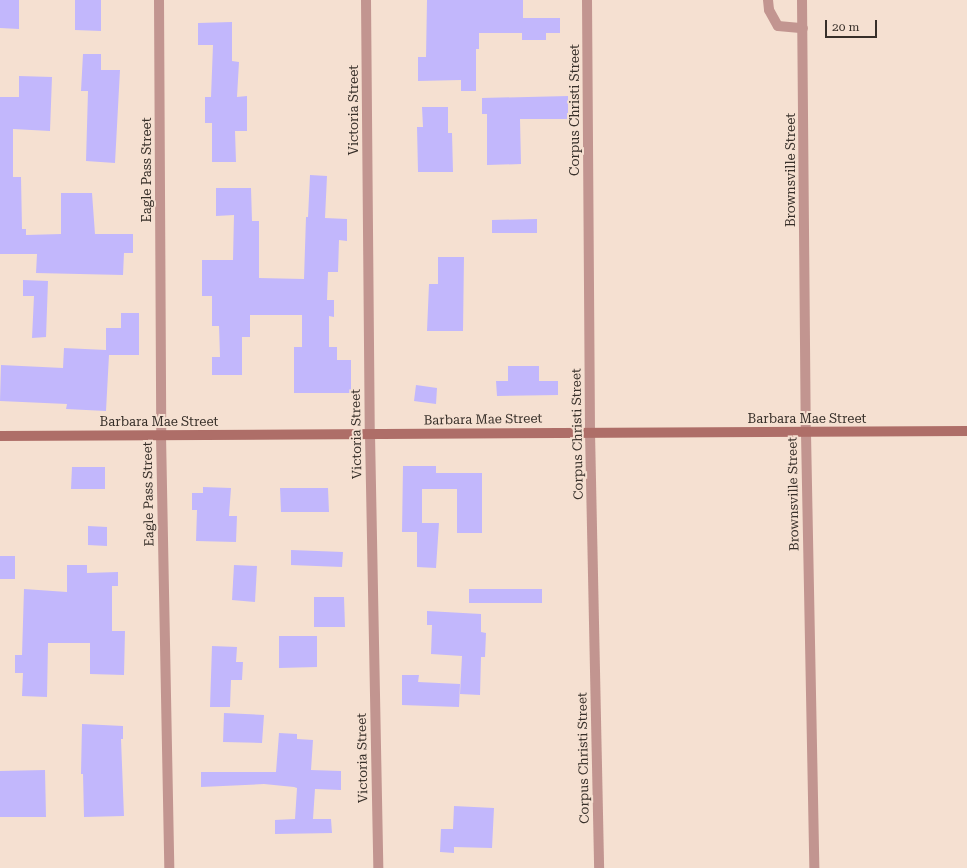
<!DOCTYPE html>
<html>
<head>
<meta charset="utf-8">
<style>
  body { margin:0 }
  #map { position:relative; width:967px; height:868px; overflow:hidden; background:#f5e0d1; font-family:"Roboto Serif",serif }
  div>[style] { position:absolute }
  .building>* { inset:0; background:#c2b7fc }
  .lane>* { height:10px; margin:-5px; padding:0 5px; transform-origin:5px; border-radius:5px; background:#c29590 }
  .street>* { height:10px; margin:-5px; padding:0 5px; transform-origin:5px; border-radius:5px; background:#c29590 }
  .secondary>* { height:10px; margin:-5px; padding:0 5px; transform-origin:5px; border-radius:5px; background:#ae6e68 }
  span { translate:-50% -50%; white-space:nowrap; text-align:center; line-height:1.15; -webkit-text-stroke:4px #f5e0d1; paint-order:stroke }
  .street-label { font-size:13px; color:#372f29 }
  .scale { position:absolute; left:825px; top:20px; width:52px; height:18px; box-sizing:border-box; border:2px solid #372f29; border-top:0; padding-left:5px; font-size:12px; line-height:14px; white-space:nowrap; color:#372f29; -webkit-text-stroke:3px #f5e0d1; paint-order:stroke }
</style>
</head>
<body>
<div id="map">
  <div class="building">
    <div style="clip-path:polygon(0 0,19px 0,19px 29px,0 28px)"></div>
    <div style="clip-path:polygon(75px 0,101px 0,101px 31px,75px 30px)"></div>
    <div style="clip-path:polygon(427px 0,523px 0,523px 18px,560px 18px,560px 33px,546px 33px,546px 40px,522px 40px,522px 33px,479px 33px,479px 49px,476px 49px,476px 91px,461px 91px,461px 80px,418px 81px,418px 57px,426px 57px)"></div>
    <div style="clip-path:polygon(232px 22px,232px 61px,239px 62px,237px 97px,247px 96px,247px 131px,235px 131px,236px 162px,212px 162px,212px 123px,205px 123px,205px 97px,211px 97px,213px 45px,198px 45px,198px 23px)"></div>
    <div style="clip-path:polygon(83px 54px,101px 54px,101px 70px,120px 70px,115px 163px,86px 161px,88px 91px,81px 91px)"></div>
    <div style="clip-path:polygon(19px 76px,52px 77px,50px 131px,13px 129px,13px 177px,21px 177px,22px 229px,26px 229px,26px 235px,61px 234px,61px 193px,92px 193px,95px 234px,133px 234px,133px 253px,124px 253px,123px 275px,36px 273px,37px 254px,0 254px,0 97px,19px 97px)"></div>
    <div style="clip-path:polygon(568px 96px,568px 119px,520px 119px,521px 164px,487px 165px,487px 114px,482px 114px,482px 98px)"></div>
    <div style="clip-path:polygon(422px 107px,448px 107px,448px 133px,452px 133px,453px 172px,418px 172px,417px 127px,423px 127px)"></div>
    <div style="clip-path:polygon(310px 175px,327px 176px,325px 218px,347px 219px,347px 241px,339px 240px,338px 272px,328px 272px,327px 300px,334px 300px,334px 317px,329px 316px,329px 347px,337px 347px,337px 360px,351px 360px,351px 393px,294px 393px,294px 347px,302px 347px,302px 315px,250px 315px,250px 337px,242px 337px,242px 375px,212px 375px,212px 357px,220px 357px,219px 326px,212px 326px,212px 296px,202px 296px,202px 260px,233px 260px,234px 215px,216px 216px,216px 188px,251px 188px,252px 221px,259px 221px,259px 278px,304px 279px,306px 217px,308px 217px)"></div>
    <div style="clip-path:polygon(537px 219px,537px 233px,492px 233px,492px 220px)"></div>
    <div style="clip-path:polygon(438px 257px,464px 257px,463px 331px,427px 331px,429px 284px,438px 284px)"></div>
    <div style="clip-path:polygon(23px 280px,48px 281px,46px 337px,32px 338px,34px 296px,23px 296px)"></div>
    <div style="clip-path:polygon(121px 313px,139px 313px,139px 355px,109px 355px,106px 411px,66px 409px,67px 404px,0 401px,1px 365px,63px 368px,64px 348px,106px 350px,106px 328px,121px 328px)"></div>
    <div style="clip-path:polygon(508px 366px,539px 366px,539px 381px,558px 381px,558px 395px,497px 396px,496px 381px,508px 381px)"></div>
    <div style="clip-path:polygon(416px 385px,437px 388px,436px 404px,414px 401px)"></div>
    <div style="clip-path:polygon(403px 466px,436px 466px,436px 473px,482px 473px,482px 533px,457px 533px,457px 489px,422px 489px,422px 523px,439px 523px,436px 568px,417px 567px,417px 532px,402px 532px)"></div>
    <div style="clip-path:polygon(72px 467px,105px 467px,105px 489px,71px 489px)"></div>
    <div style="clip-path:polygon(203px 487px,231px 488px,229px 516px,237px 516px,236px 542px,196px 541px,197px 510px,192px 510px,192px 493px,203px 493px)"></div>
    <div style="clip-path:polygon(280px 488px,328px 488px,329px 512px,281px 512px)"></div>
    <div style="clip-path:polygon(88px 526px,107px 527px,107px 546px,88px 545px)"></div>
    <div style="clip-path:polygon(291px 550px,343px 552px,342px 567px,291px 565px)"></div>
    <div style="clip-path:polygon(0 556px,15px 556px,15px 579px,0 579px)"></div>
    <div style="clip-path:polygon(67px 565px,87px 565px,87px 573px,118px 572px,118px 586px,112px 586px,112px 631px,125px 631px,124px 675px,90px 674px,90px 643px,48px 643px,47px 697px,22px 696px,23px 673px,15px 673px,15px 655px,22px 655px,24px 589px,67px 592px)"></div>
    <div style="clip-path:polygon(234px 565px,257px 566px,255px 602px,232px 600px)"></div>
    <div style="clip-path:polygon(469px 589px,542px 589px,542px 603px,469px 603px)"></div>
    <div style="clip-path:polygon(314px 597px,344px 597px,345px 627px,314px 627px)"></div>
    <div style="clip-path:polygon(427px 611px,481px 614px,481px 632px,486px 633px,485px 657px,481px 657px,480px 695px,460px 694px,462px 656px,431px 654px,432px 625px,427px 625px)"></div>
    <div style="clip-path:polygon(279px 636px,317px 636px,317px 667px,279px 668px)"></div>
    <div style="clip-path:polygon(212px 646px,237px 647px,236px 662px,243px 662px,242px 680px,231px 680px,230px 707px,210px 707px)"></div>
    <div style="clip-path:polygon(402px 675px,419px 675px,418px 682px,460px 684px,459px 707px,402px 705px)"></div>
    <div style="clip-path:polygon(224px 713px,264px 715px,262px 743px,223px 742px)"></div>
    <div style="clip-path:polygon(82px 724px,123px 726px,123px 739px,121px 739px,124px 816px,84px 817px,83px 774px,81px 774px)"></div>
    <div style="clip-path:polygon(279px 733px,297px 734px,297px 739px,313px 740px,311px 770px,341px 771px,341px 790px,315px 789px,313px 819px,331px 819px,332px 833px,275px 834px,275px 820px,295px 819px,297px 788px,294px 787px,264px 784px,201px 787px,201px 772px,276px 772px)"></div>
    <div style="clip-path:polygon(45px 770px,46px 817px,0 817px,0 771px)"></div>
    <div style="clip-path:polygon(454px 806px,494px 808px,492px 848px,454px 847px,454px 853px,440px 852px,441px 829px,453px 829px)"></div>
  </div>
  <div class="lane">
    <div style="left:768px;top:0;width:10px;rotate:84deg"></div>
    <div style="left:769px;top:10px;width:18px;rotate:61deg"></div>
    <div style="left:778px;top:26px;width:25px;rotate:5deg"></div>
  </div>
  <div class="street">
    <div style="left:159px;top:0;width:435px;rotate:89.7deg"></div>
    <div style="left:161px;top:435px;width:433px;rotate:88.9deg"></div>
    <div style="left:366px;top:0;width:434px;rotate:89.5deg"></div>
    <div style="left:370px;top:434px;width:434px;rotate:88.9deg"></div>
    <div style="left:587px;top:0;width:432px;rotate:89.6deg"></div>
    <div style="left:590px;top:432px;width:436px;rotate:88.8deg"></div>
    <div style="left:802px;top:0;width:433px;rotate:89.5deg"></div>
    <div style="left:806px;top:433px;width:435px;rotate:88.9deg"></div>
  </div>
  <div class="secondary">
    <div style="left:0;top:436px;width:967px;rotate:-0.3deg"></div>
  </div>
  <div class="street-label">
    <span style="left:354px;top:110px;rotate:-90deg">Victoria Street</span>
    <span style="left:575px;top:110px;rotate:-90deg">Corpus Christi Street</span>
    <span style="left:147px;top:170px;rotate:-90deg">Eagle Pass Street</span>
    <span style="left:791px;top:170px;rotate:-90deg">Brownsville Street</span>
    <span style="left:807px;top:419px">Barbara Mae Street</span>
    <span style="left:483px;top:420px;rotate:-1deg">Barbara Mae Street</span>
    <span style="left:159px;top:422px">Barbara Mae Street</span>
    <span style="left:357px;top:434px;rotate:-91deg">Victoria Street</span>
    <span style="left:578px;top:434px;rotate:-91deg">Corpus Christi Street</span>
    <span style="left:149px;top:494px;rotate:-91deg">Eagle Pass Street</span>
    <span style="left:794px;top:494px;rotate:-91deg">Brownsville Street</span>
    <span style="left:363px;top:758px;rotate:-91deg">Victoria Street</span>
    <span style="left:584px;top:758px;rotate:-91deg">Corpus Christi Street</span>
  </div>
  <div class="scale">20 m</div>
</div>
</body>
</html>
